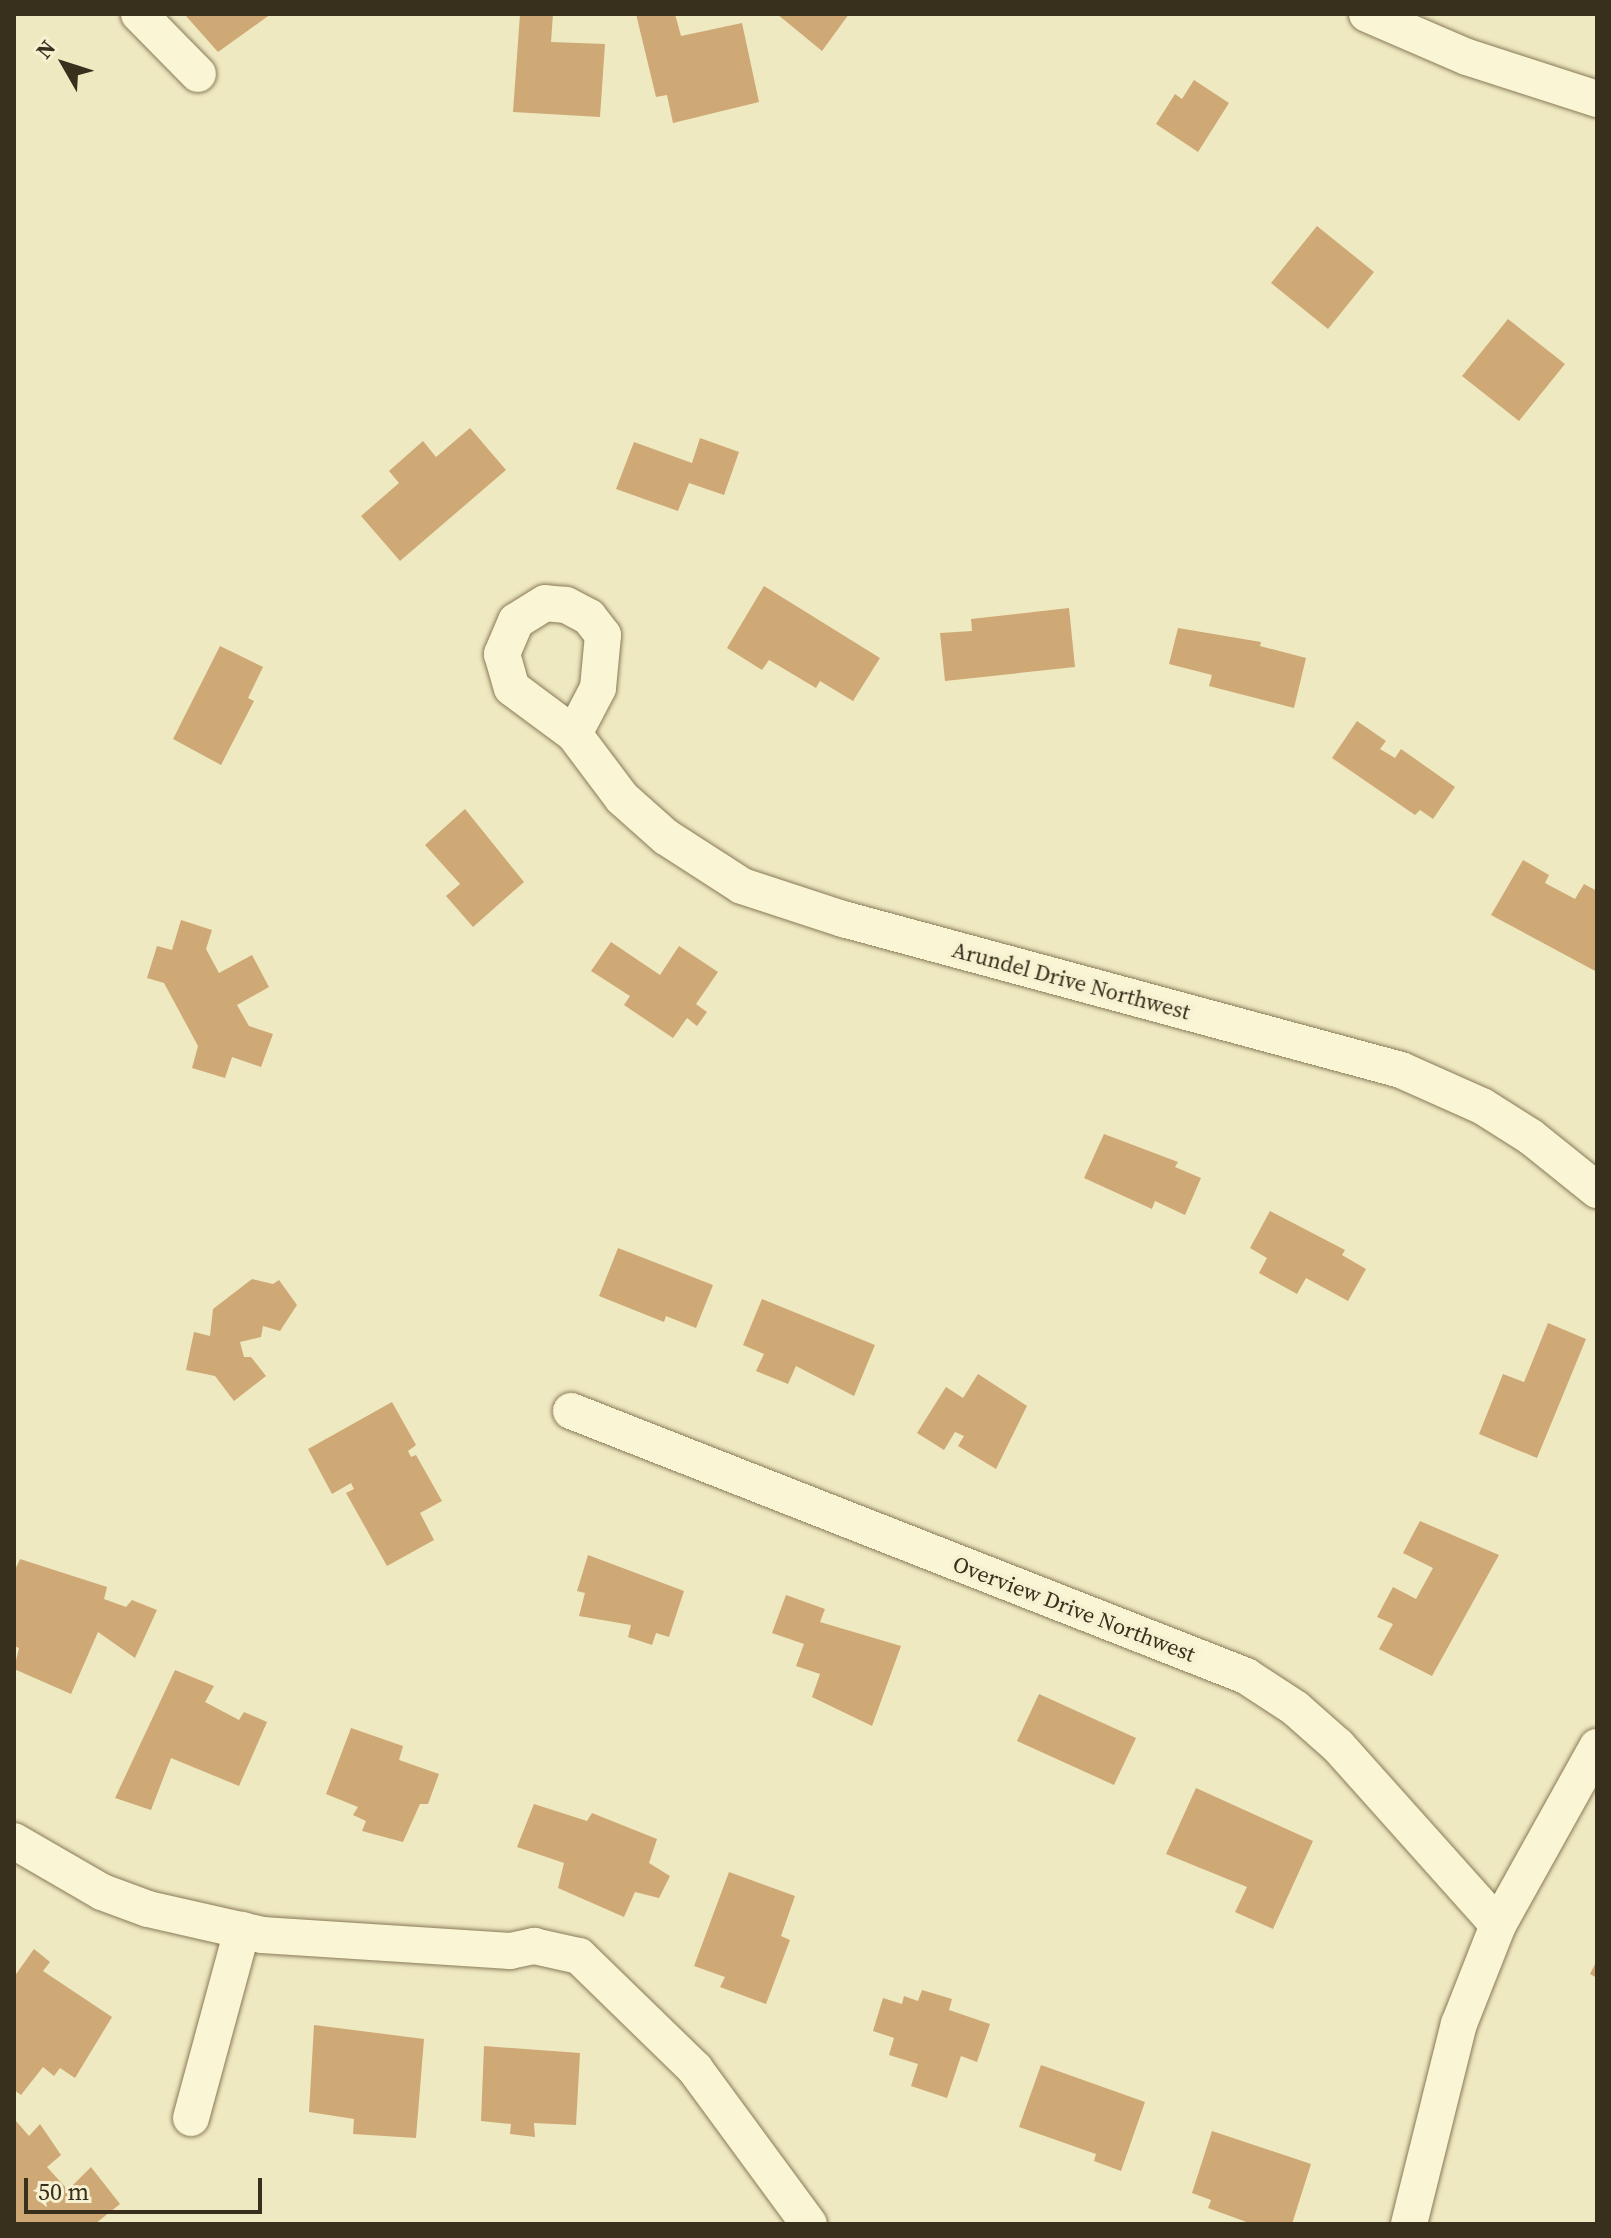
<!DOCTYPE html>
<html>
<head>
<meta charset="utf-8">
<style>
  body { margin:0 }
  #map { position:relative; width:1611px; height:2238px; overflow:hidden; background:#efe9c1; font-family:"Source Serif 4",serif }
  div>[style] { position:absolute }
  .building>* { inset:0; background:#cea976 }
  .roads { filter:drop-shadow(0 0 2px #897a58) drop-shadow(0 0 2px #897a58) }
  .minor>* { height:36px; margin:-18px; padding:0 18px; transform-origin:18px; border-radius:18px; background:#f9f5d5 }
  span { translate:-50% -50%; white-space:nowrap; text-align:center; line-height:1.15; -webkit-text-stroke:7px #f6f2d1; paint-order:stroke }
  .street-label { font-size:22px; color:#382f1d }
  .frame { position:absolute; inset:0; border:16px solid #382f1d; pointer-events:none }
  .north { position:absolute; left:24px; top:24px; width:80px; height:80px; -webkit-text-stroke:6px #f6f2d1; paint-order:stroke; rotate:309deg; font-size:22px; font-weight:700; line-height:32px; text-align:center; color:#382f1d }
  .north::after { content:''; display:block; margin:auto; width:28px; height:36px; background:#382f1d; clip-path:polygon(50% 0,100% 100%,50% 72%,0 100%) }
  .scale { position:absolute; left:24px; top:2178px; width:238px; height:36px; box-sizing:border-box; border:4px solid #382f1d; border-top:0; padding-left:10px; font-size:24px; line-height:28px; white-space:nowrap; color:#382f1d; -webkit-text-stroke:6px #f6f2d1; paint-order:stroke }
</style>
</head>
<body>
<div id="map">
  <div class="building">
    <div style="clip-path:polygon(271px 14px,218px 52px,186px 16px,188px 14px)"></div>
    <div style="clip-path:polygon(520px 14px,553px 14px,551px 42px,605px 44px,600px 117px,513px 112px)"></div>
    <div style="clip-path:polygon(636px 14px,675px 14px,681px 36px,742px 23px,759px 102px,673px 123px,667px 95px,656px 97px)"></div>
    <div style="clip-path:polygon(777px 14px,849px 14px,822px 51px)"></div>
    <div style="clip-path:polygon(1194px 80px,1229px 103px,1198px 152px,1156px 124px,1175px 94px,1182px 99px)"></div>
    <div style="clip-path:polygon(1317px 226px,1374px 272px,1328px 329px,1271px 283px)"></div>
    <div style="clip-path:polygon(1508px 319px,1565px 364px,1519px 421px,1462px 376px)"></div>
    <div style="clip-path:polygon(470px 428px,506px 470px,400px 561px,361px 516px,399px 483px,389px 471px,423px 441px,436px 457px)"></div>
    <div style="clip-path:polygon(700px 438px,739px 452px,724px 495px,689px 483px,678px 511px,616px 489px,634px 442px,692px 463px)"></div>
    <div style="clip-path:polygon(764px 586px,880px 658px,853px 701px,820px 681px,816px 688px,769px 660px,762px 670px,727px 648px)"></div>
    <div style="clip-path:polygon(1069px 608px,1075px 667px,945px 681px,940px 633px,972px 631px,971px 619px)"></div>
    <div style="clip-path:polygon(1178px 628px,1261px 642px,1260px 646px,1306px 658px,1294px 708px,1209px 686px,1212px 675px,1169px 664px)"></div>
    <div style="clip-path:polygon(220px 646px,263px 667px,248px 698px,254px 701px,221px 765px,173px 739px)"></div>
    <div style="clip-path:polygon(1357px 721px,1386px 741px,1380px 749px,1395px 758px,1401px 749px,1455px 787px,1433px 819px,1420px 810px,1415px 815px,1332px 758px)"></div>
    <div style="clip-path:polygon(465px 809px,524px 882px,473px 927px,446px 896px,460px 884px,425px 845px)"></div>
    <div style="clip-path:polygon(1523px 860px,1549px 875px,1545px 883px,1575px 899px,1584px 884px,1597px 891px,1597px 972px,1491px 915px)"></div>
    <div style="clip-path:polygon(181px 920px,212px 930px,206px 949px,219px 973px,252px 955px,269px 987px,237px 1005px,249px 1026px,273px 1034px,261px 1067px,232px 1057px,225px 1078px,192px 1068px,198px 1046px,164px 983px,147px 978px,157px 946px,172px 950px)"></div>
    <div style="clip-path:polygon(611px 942px,660px 975px,679px 946px,718px 972px,696px 1004px,707px 1012px,697px 1026px,687px 1018px,673px 1038px,624px 1005px,630px 996px,591px 971px)"></div>
    <div style="clip-path:polygon(1104px 1134px,1178px 1162px,1175px 1167px,1201px 1178px,1185px 1215px,1155px 1201px,1152px 1209px,1084px 1178px)"></div>
    <div style="clip-path:polygon(1270px 1211px,1345px 1250px,1342px 1255px,1366px 1269px,1348px 1301px,1306px 1278px,1297px 1294px,1259px 1273px,1267px 1258px,1250px 1248px)"></div>
    <div style="clip-path:polygon(618px 1248px,713px 1285px,696px 1328px,666px 1316px,664px 1322px,599px 1296px)"></div>
    <div style="clip-path:polygon(252px 1279px,273px 1284px,279px 1280px,297px 1305px,280px 1331px,263px 1326px,261px 1337px,240px 1342px,244px 1357px,251px 1357px,266px 1376px,234px 1401px,215px 1376px,186px 1370px,194px 1332px,210px 1336px,213px 1309px)"></div>
    <div style="clip-path:polygon(762px 1299px,875px 1345px,854px 1396px,796px 1366px,788px 1384px,756px 1371px,764px 1354px,743px 1345px)"></div>
    <div style="clip-path:polygon(1548px 1323px,1586px 1339px,1537px 1458px,1479px 1434px,1503px 1374px,1524px 1382px)"></div>
    <div style="clip-path:polygon(978px 1374px,1027px 1406px,996px 1469px,958px 1446px,964px 1436px,955px 1432px,944px 1450px,917px 1433px,946px 1387px,963px 1398px)"></div>
    <div style="clip-path:polygon(392px 1402px,416px 1445px,408px 1451px,411px 1457px,416px 1455px,442px 1501px,420px 1513px,434px 1540px,387px 1566px,346px 1493px,354px 1489px,351px 1483px,332px 1494px,308px 1449px)"></div>
    <div style="clip-path:polygon(1420px 1521px,1499px 1555px,1432px 1676px,1379px 1649px,1393px 1624px,1377px 1617px,1393px 1587px,1416px 1599px,1433px 1568px,1403px 1553px)"></div>
    <div style="clip-path:polygon(588px 1555px,684px 1591px,669px 1637px,656px 1633px,652px 1645px,628px 1637px,631px 1625px,579px 1616px,585px 1593px,577px 1591px)"></div>
    <div style="clip-path:polygon(20px 1559px,107px 1587px,104px 1599px,126px 1607px,132px 1600px,157px 1610px,135px 1658px,98px 1632px,71px 1694px,14px 1669px,19px 1648px,14px 1646px,14px 1572px)"></div>
    <div style="clip-path:polygon(786px 1595px,825px 1609px,820px 1622px,901px 1646px,872px 1726px,812px 1697px,820px 1674px,796px 1666px,804px 1644px,772px 1633px)"></div>
    <div style="clip-path:polygon(175px 1670px,214px 1686px,205px 1702px,239px 1720px,244px 1712px,267px 1722px,239px 1786px,171px 1758px,151px 1810px,115px 1798px)"></div>
    <div style="clip-path:polygon(1039px 1694px,1136px 1738px,1114px 1785px,1017px 1741px)"></div>
    <div style="clip-path:polygon(351px 1728px,403px 1746px,399px 1760px,439px 1774px,428px 1804px,420px 1804px,403px 1842px,362px 1831px,366px 1821px,353px 1815px,358px 1807px,326px 1794px)"></div>
    <div style="clip-path:polygon(1196px 1788px,1313px 1841px,1273px 1929px,1235px 1912px,1247px 1887px,1166px 1854px)"></div>
    <div style="clip-path:polygon(534px 1804px,587px 1821px,592px 1813px,657px 1839px,649px 1863px,670px 1876px,659px 1898px,635px 1892px,624px 1917px,558px 1888px,564px 1863px,517px 1847px)"></div>
    <div style="clip-path:polygon(729px 1872px,795px 1896px,781px 1936px,790px 1940px,766px 2004px,720px 1987px,725px 1977px,694px 1966px)"></div>
    <div style="clip-path:polygon(34px 1949px,50px 1962px,43px 1971px,112px 2017px,75px 2078px,60px 2068px,54px 2076px,43px 2067px,21px 2095px,14px 2090px,14px 1977px)"></div>
    <div style="clip-path:polygon(1597px 1960px,1597px 1978px,1590px 1974px)"></div>
    <div style="clip-path:polygon(922px 1990px,952px 1999px,949px 2010px,990px 2024px,977px 2062px,961px 2056px,947px 2098px,911px 2086px,918px 2064px,889px 2055px,894px 2038px,873px 2031px,883px 1998px,902px 2004px,904px 1996px,918px 2001px)"></div>
    <div style="clip-path:polygon(314px 2025px,424px 2039px,416px 2138px,353px 2134px,354px 2119px,309px 2112px)"></div>
    <div style="clip-path:polygon(484px 2046px,580px 2053px,576px 2125px,534px 2123px,535px 2137px,510px 2134px,511px 2124px,481px 2121px)"></div>
    <div style="clip-path:polygon(1041px 2065px,1145px 2102px,1121px 2171px,1094px 2161px,1096px 2154px,1019px 2127px)"></div>
    <div style="clip-path:polygon(16px 2121px,29px 2136px,40px 2124px,61px 2155px,47px 2167px,68px 2190px,91px 2167px,120px 2204px,95px 2224px,14px 2224px)"></div>
    <div style="clip-path:polygon(1212px 2131px,1311px 2164px,1292px 2224px,1252px 2224px,1208px 2208px,1211px 2200px,1192px 2193px)"></div>
  </div>
  <div class="roads">
    <div class="minor">
      <div style="left:139px;top:14px;width:84px;rotate:45.5deg"></div>
      <div style="left:1367px;top:14px;width:109px;rotate:23.3deg"></div>
      <div style="left:1467px;top:57px;width:137px;rotate:17.9deg"></div>
      <div style="left:574px;top:734px;width:52px;rotate:-62.4deg"></div>
      <div style="left:598px;top:688px;width:53px;rotate:-84.6deg"></div>
      <div style="left:603px;top:635px;width:23px;rotate:-128deg"></div>
      <div style="left:589px;top:617px;width:26px;rotate:-152deg"></div>
      <div style="left:566px;top:605px;width:21px;rotate:-175deg"></div>
      <div style="left:545px;top:603px;width:34px;rotate:148deg"></div>
      <div style="left:516px;top:621px;width:36px;rotate:113deg"></div>
      <div style="left:502px;top:654px;width:35px;rotate:74deg"></div>
      <div style="left:512px;top:688px;width:77px;rotate:36.6deg"></div>
      <div style="left:574px;top:734px;width:80px;rotate:53.1deg"></div>
      <div style="left:622px;top:798px;width:59px;rotate:41.6deg"></div>
      <div style="left:666px;top:837px;width:90px;rotate:32.8deg"></div>
      <div style="left:742px;top:886px;width:106px;rotate:18.1deg"></div>
      <div style="left:843px;top:919px;width:578px;rotate:15.14deg"></div>
      <div style="left:1401px;top:1070px;width:89px;rotate:24deg"></div>
      <div style="left:1482px;top:1106px;width:58px;rotate:32.3deg"></div>
      <div style="left:1531px;top:1137px;width:85px;rotate:38.8deg"></div>
      <div style="left:571px;top:1411px;width:725px;rotate:21.43deg"></div>
      <div style="left:1246px;top:1676px;width:59px;rotate:33.1deg"></div>
      <div style="left:1295px;top:1708px;width:57px;rotate:41.5deg"></div>
      <div style="left:1338px;top:1746px;width:240px;rotate:48.2deg"></div>
      <div style="left:14px;top:1841px;width:102px;rotate:30.1deg"></div>
      <div style="left:102px;top:1892px;width:49px;rotate:20.3deg"></div>
      <div style="left:148px;top:1909px;width:117px;rotate:12.8deg"></div>
      <div style="left:262px;top:1935px;width:249px;rotate:3.7deg"></div>
      <div style="left:510px;top:1951px;width:25px;rotate:-12deg"></div>
      <div style="left:534px;top:1946px;width:46px;rotate:12.5deg"></div>
      <div style="left:579px;top:1956px;width:162px;rotate:44.2deg"></div>
      <div style="left:695px;top:2069px;width:192px;rotate:53.7deg"></div>
      <div style="left:191px;top:2118px;width:195px;rotate:-74.8deg"></div>
      <div style="left:1409px;top:2224px;width:206px;rotate:-76deg"></div>
      <div style="left:1459px;top:2024px;width:106px;rotate:-68.5deg"></div>
      <div style="left:1498px;top:1925px;width:204px;rotate:-60.9deg"></div>
    </div>
  </div>
  <div class="street-label">
    <span style="left:1071px;top:981px;rotate:15deg">Arundel Drive Northwest</span>
    <span style="left:1074px;top:1609px;rotate:21deg">Overview Drive Northwest</span>
  </div>
  <div class="frame"></div>
  <div class="north">N</div>
  <div class="scale">50 m</div>
</div>
</body>
</html>
